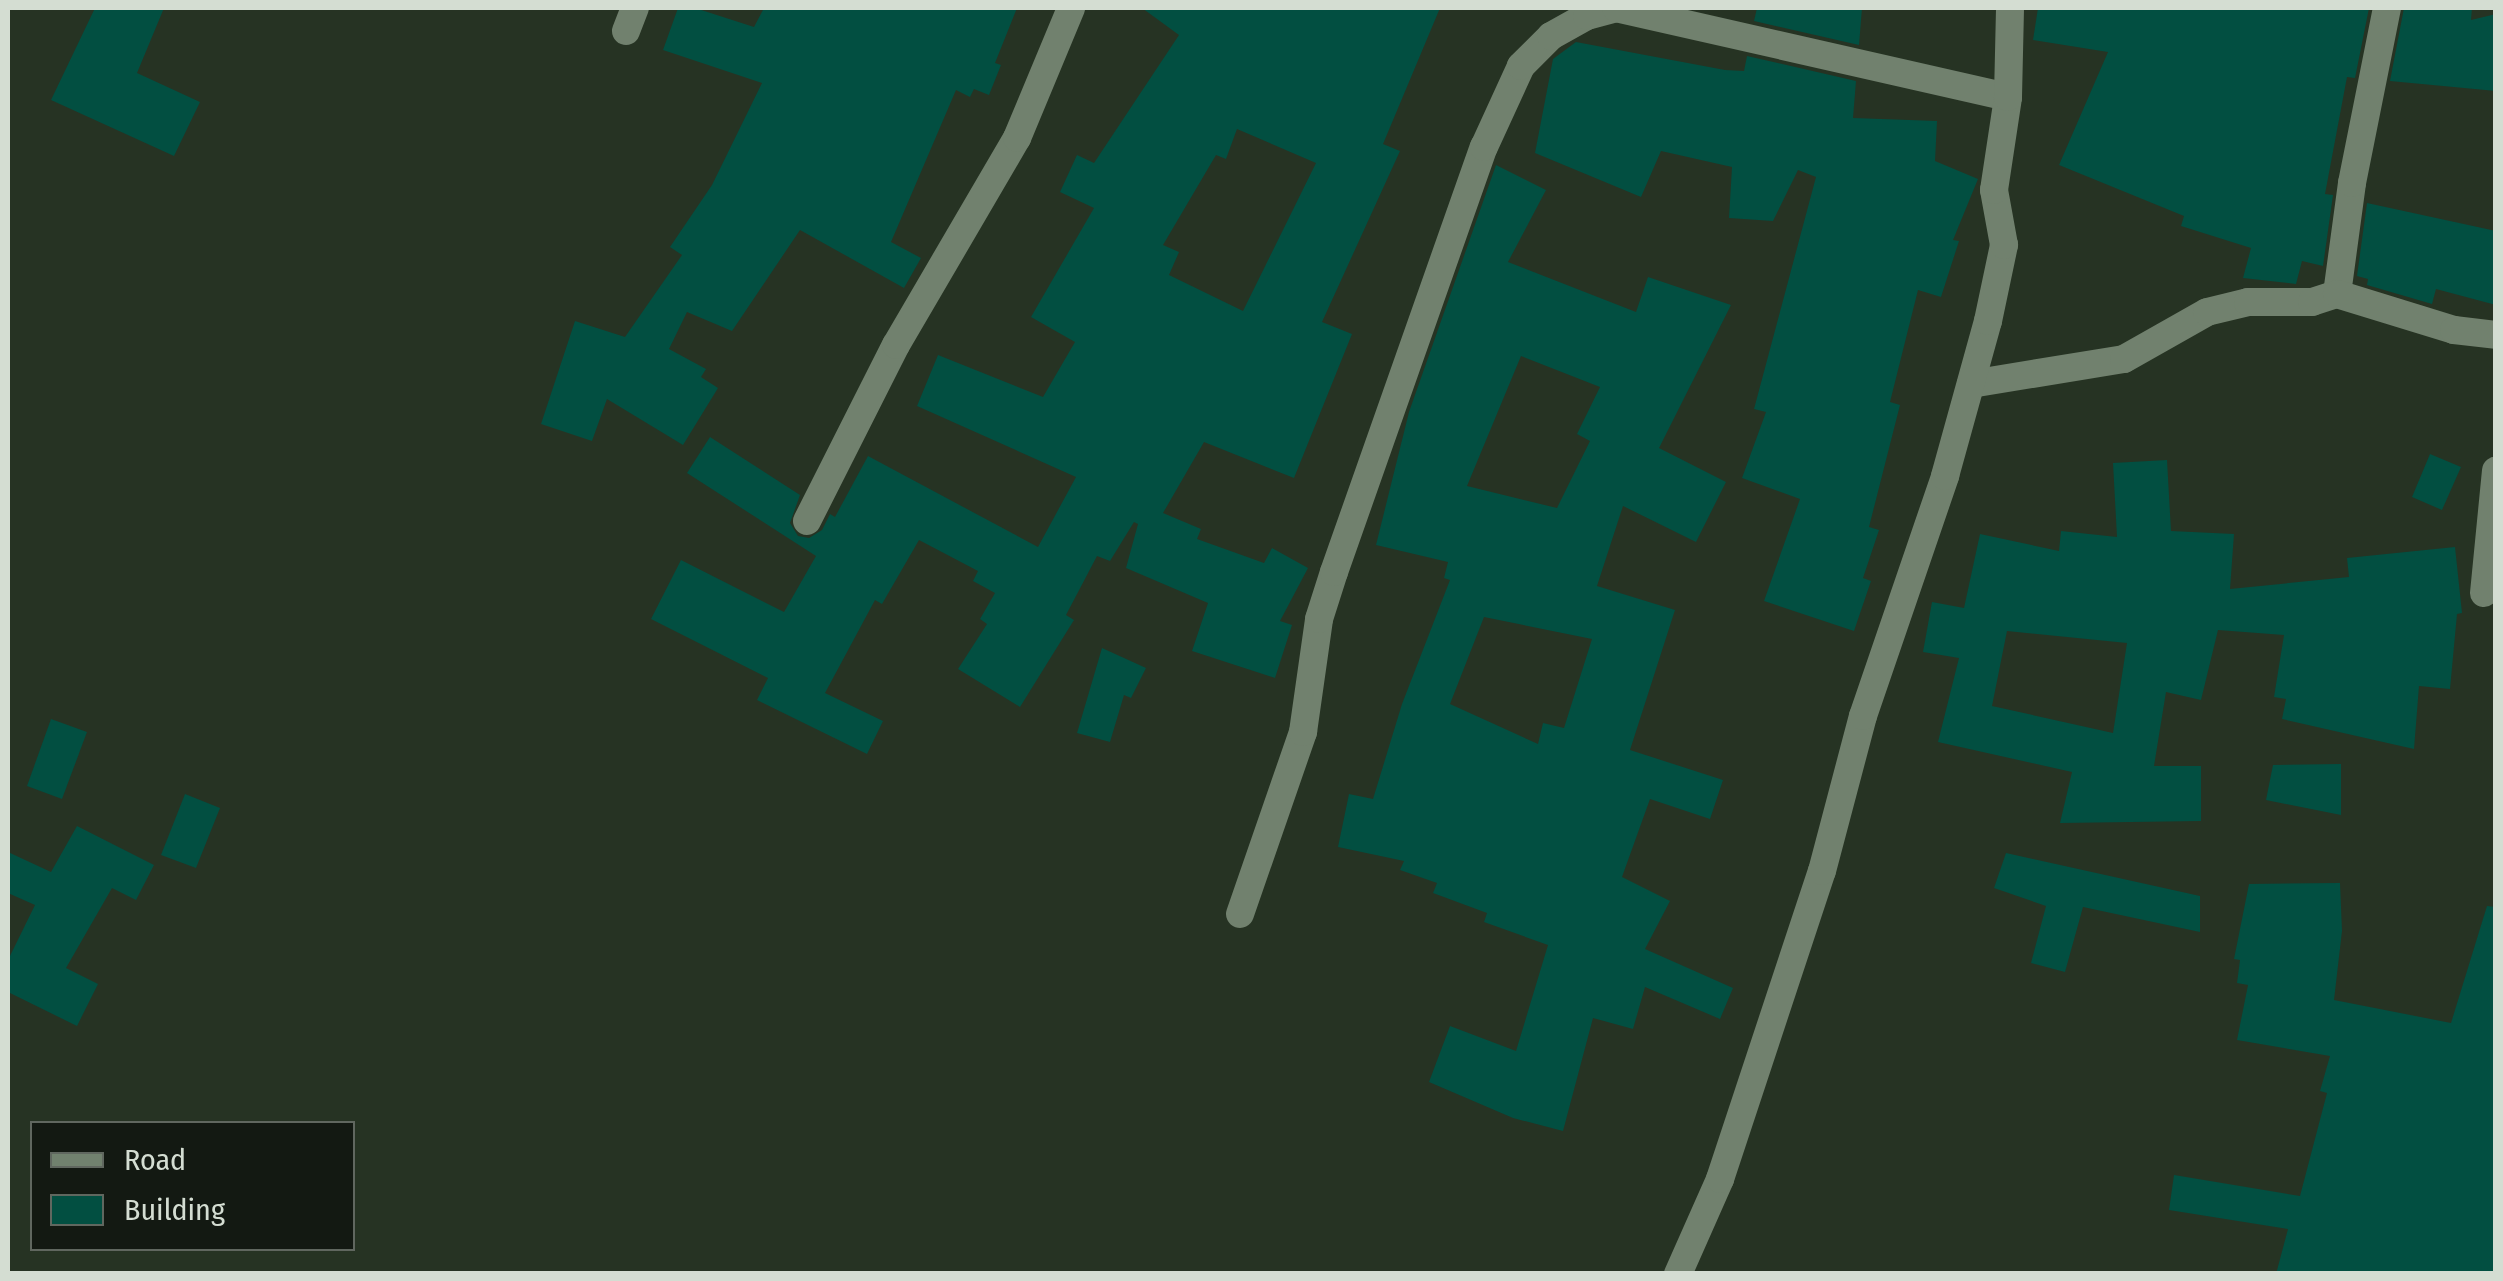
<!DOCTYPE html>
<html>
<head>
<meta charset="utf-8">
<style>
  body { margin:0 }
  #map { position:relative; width:2503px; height:1281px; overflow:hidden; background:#263323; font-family:"Fira Sans Condensed",sans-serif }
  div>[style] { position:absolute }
  .building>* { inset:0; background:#024f41 }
  .minor>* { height:28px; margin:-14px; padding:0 14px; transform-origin:14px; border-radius:14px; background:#71816e }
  span { translate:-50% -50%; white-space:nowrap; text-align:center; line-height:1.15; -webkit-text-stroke:8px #131912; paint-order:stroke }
  .frame { position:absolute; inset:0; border:10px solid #d4ddd2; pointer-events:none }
  .legend { position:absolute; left:30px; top:1121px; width:325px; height:130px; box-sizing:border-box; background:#131912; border:2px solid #60675f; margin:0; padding:12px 18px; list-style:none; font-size:30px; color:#d4ddd2 }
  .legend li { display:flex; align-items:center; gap:20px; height:50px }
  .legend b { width:50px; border:2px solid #60675f }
</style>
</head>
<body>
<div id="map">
  <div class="building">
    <div style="clip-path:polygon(95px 8px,164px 8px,137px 73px,200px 102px,174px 156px,51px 100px)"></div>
    <div style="clip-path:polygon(678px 8px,695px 8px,754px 27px,764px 8px,1017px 8px,995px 63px,1001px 65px,989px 95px,974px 89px,970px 97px,956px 90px,891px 242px,921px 258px,904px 288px,800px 230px,732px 331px,687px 312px,669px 349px,706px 369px,701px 377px,718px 388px,683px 445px,607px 399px,592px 441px,541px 424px,575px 321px,625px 337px,682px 255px,670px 247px,712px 185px,762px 83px,663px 50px)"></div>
    <div style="clip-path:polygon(evenodd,1142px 8px,1440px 8px,1383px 144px,1400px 151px,1322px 322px,1352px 334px,1294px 478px,1204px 442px,1163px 513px,1201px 529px,1197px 539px,1264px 563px,1272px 548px,1308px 568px,1280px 621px,1292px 625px,1275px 678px,1192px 651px,1208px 603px,1126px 568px,1138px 524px,1134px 522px,1110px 561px,1097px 556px,1066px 615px,1074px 620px,1020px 707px,958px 669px,987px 624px,980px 619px,995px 593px,973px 581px,978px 571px,919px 540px,882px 604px,875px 600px,825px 693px,883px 721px,867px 754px,757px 700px,768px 678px,651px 619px,681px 560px,784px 612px,816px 556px,687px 473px,710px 437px,800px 495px,790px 523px,798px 536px,809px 538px,822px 530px,830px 514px,835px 517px,868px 456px,1038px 547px,1076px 477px,917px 406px,938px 355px,1043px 397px,1075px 342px,1031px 317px,1094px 208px,1060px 192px,1077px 155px,1094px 163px,1179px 35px,1142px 8px,1237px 129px,1316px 163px,1243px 311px,1169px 275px,1179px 252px,1163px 245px,1216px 155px,1226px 159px,1237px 129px)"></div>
    <div style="clip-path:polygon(1757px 8px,1862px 8px,1859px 45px,1754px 21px)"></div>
    <div style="clip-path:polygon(2038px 8px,2369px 8px,2355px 78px,2347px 77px,2325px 194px,2333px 195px,2323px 266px,2302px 261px,2296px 284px,2243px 278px,2251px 248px,2181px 226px,2184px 216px,2059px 165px,2108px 52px,2033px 40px)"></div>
    <div style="clip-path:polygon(2404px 8px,2472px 8px,2471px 20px,2496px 14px,2496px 91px,2390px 81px)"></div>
    <div style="clip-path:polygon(1576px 42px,1725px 70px,1744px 71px,1747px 56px,1856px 81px,1853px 118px,1937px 121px,1935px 161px,1978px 179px,1953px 240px,1959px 241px,1941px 297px,1918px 290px,1890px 402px,1900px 405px,1869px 527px,1879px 530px,1863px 578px,1871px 581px,1854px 631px,1764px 601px,1800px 499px,1742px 478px,1766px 412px,1754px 409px,1816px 177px,1798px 170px,1773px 221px,1729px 218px,1732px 167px,1661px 151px,1641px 197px,1535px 153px,1553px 59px)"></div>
    <div style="clip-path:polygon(evenodd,1496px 165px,1546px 190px,1508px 262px,1636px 312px,1648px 277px,1731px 305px,1659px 448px,1726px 482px,1696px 542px,1623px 506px,1597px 586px,1675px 610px,1630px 750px,1723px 780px,1710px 819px,1650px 799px,1622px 877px,1670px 901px,1645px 949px,1733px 988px,1720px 1019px,1645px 987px,1633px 1029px,1593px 1018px,1563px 1131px,1513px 1118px,1429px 1082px,1450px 1026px,1516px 1051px,1548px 945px,1484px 922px,1487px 913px,1433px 893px,1437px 883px,1400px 870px,1404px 861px,1338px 847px,1349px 794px,1373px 799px,1402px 704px,1450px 580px,1444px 578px,1448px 562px,1376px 545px,1409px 412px,1496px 165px,1521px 356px,1600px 387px,1577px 434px,1590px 441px,1557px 508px,1467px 486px,1521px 356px,1496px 165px,1484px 617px,1592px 639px,1564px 728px,1543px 723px,1538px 744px,1450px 704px,1484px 617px)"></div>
    <div style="clip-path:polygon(2367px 203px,2496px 231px,2496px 305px,2436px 289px,2432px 304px,2367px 285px,2368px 279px,2357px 276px)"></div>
    <div style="clip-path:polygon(2430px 454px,2461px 467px,2442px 510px,2412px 497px)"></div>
    <div style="clip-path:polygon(evenodd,2167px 460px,2171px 531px,2234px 534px,2230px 589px,2349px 577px,2347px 558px,2455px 547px,2462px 613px,2457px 614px,2450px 689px,2419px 686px,2414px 749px,2282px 719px,2286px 699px,2274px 697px,2284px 635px,2218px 630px,2201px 700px,2166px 692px,2154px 766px,2201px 766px,2201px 821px,2060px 823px,2072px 772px,1938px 742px,1959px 658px,1923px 652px,1932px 602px,1964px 608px,1980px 534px,2059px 551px,2061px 531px,2117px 537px,2113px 463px,2167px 460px,2007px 631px,2127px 643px,2113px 733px,1992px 706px,2007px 631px)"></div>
    <div style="clip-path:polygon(1102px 648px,1146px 668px,1131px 698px,1124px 695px,1110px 742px,1077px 733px)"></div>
    <div style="clip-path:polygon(51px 719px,87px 732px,62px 799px,27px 786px)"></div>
    <div style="clip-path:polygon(2341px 764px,2341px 815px,2266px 800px,2273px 765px)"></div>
    <div style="clip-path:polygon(185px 794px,220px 808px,196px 868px,161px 855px)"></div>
    <div style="clip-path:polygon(77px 826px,154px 865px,136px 900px,112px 888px,66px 968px,98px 984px,77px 1026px,8px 992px,8px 960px,35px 905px,8px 893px,8px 852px,51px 872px)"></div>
    <div style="clip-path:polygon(2006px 853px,2200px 896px,2200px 932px,2083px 907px,2065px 972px,2031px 963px,2046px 906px,1994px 888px)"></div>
    <div style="clip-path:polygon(2340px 883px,2342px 931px,2334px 1000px,2451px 1023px,2487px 906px,2496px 907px,2496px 1274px,2276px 1274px,2288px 1229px,2169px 1210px,2174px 1175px,2300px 1196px,2327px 1093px,2320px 1091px,2330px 1056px,2237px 1040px,2248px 985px,2237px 983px,2240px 960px,2234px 959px,2249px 884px)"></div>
  </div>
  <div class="minor">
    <div style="left:626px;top:31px;width:25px;rotate:-69deg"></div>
    <div style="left:2337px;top:294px;width:112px;rotate:-82.3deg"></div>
    <div style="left:2352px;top:183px;width:178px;rotate:-78.7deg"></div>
    <div style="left:1971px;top:384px;width:155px;rotate:-9.3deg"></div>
    <div style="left:2124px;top:359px;width:95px;rotate:-29.5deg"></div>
    <div style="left:2207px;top:312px;width:42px;rotate:-13.7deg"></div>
    <div style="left:2248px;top:302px;width:64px"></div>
    <div style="left:2312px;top:302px;width:26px;rotate:-18deg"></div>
    <div style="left:2337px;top:294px;width:122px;rotate:17.1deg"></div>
    <div style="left:2454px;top:330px;width:42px;rotate:6.8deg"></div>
    <div style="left:807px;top:521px;width:197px;rotate:-63.2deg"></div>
    <div style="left:896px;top:345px;width:240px;rotate:-59.7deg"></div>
    <div style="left:1017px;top:138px;width:141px;rotate:-67.4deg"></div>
    <div style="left:2484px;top:593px;width:123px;rotate:-84.4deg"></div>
    <div style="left:1240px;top:914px;width:193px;rotate:-70.9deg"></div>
    <div style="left:1303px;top:732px;width:114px;rotate:-81.9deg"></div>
    <div style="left:1319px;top:619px;width:49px;rotate:-72.3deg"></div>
    <div style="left:1334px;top:572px;width:451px;rotate:-70.6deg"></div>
    <div style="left:1484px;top:147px;width:89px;rotate:-65.4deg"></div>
    <div style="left:1521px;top:66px;width:42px;rotate:-45deg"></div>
    <div style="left:1551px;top:36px;width:41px;rotate:-29.1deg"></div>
    <div style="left:1587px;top:16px;width:30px;rotate:-15deg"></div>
    <div style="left:1616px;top:8px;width:402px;rotate:12.8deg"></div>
    <div style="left:1678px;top:1274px;width:104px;rotate:-66.1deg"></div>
    <div style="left:1720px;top:1179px;width:324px;rotate:-71.7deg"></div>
    <div style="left:1822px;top:871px;width:160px;rotate:-75.2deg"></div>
    <div style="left:1863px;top:716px;width:254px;rotate:-71.1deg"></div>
    <div style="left:1945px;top:476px;width:161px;rotate:-74.5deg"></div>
    <div style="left:1988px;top:321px;width:78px;rotate:-78.1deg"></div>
    <div style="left:2004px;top:245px;width:56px;rotate:-100.3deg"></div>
    <div style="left:1994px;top:190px;width:94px;rotate:-81.4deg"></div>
    <div style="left:2008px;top:97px;width:89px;rotate:-88.7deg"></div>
  </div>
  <div class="frame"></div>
  <ul class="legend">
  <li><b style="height:12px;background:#71816e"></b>Road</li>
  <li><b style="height:28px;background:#024f41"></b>Building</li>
  </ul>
</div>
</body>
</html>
